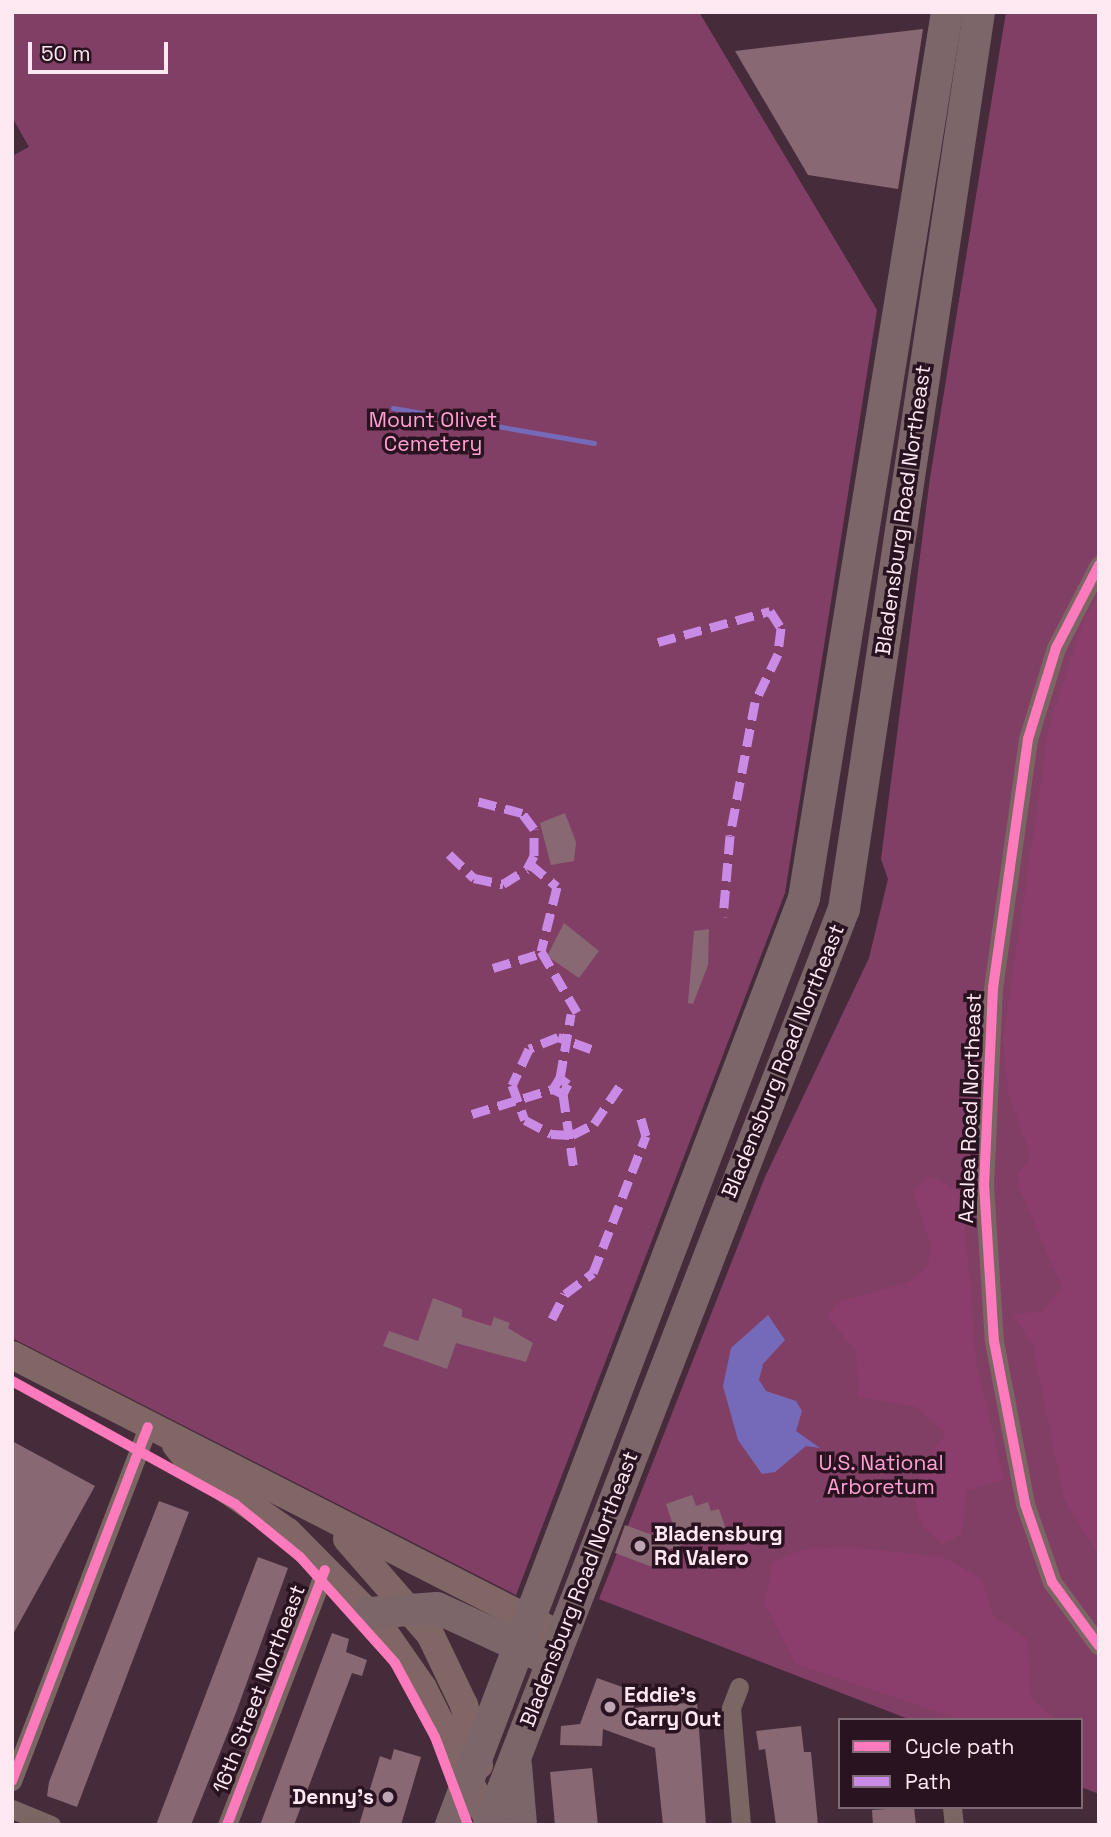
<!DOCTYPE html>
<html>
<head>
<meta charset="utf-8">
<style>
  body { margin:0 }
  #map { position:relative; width:1111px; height:1837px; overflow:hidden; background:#462b3b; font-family:"Space Grotesk",sans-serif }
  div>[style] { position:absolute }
  .green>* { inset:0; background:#823f65 }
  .forest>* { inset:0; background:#8b3e6b }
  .water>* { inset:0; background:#756ab9 }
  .stream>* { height:5px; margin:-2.5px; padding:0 2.5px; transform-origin:2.5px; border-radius:2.5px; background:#756ab9 }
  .building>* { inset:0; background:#876873 }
  .street>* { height:19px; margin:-9.5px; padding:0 9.5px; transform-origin:9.5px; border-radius:9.5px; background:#7c6664 }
  .secondary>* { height:28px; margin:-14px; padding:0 14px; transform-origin:14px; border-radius:14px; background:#816666 }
  .primary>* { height:32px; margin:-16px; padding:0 16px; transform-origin:16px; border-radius:16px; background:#7d666a }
  .quiet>* { height:9px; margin-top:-4.5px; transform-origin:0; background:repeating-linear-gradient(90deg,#ca8be6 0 18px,transparent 0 27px) }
  .cycleway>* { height:10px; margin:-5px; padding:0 5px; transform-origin:5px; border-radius:5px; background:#fd7abc }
  .dots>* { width:19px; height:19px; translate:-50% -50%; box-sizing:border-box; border:4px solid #2a1320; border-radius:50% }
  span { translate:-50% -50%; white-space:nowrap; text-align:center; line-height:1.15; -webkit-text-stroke:7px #2a1320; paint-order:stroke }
  .park-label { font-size:21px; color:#ffa1d3 }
  .street-label { font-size:21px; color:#fee9f3 }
  .poi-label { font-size:21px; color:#fee9f3; font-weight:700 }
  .left { translate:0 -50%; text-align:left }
  .right { translate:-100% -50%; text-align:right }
  .frame { position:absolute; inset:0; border:14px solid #fee9f3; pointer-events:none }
  .legend { position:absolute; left:838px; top:1718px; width:245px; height:91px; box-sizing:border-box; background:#2a1320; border:2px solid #7f6974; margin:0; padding:9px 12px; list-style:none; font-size:21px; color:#fee9f3 }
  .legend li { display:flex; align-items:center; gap:14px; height:35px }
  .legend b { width:35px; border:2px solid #7f6974 }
  .scale { position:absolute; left:28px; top:42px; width:140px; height:32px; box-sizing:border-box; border:4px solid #fee9f3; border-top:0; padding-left:9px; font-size:21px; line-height:24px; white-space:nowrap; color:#fee9f3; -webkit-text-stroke:5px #2a1320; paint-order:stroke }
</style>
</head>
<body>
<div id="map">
  <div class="green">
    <div style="clip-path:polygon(12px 12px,699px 12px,877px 310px,785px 893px,516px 1595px,12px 1338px,12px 156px,29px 147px,12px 117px)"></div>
    <div style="clip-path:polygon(1006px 12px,1099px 12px,1099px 1794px,1081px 1787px,1081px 1720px,911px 1720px,599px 1599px,765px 1177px,869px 958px,888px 879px,881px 859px,930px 478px)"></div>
  </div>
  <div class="forest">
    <div style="clip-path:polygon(1099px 594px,1099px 1556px,1064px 1499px,1033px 1346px,1013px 1314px,1045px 1311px,1062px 1287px,1018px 1185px,1017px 1175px,1031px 1157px,1008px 1091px,1003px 1038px,1050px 721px,1083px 622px)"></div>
    <div style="clip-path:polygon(929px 1176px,962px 1192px,977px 1369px,1004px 1479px,967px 1491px,961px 1535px,942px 1544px,922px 1526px,914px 1499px,921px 1469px,946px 1433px,914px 1406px,858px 1397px,856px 1351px,828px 1318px,838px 1302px,909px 1282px,928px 1266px,930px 1243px,913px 1192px)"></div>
    <div style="clip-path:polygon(848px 1547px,943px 1557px,982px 1579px,993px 1616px,1027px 1639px,1032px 1700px,1056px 1720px,962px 1720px,796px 1664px,765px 1604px,772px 1562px,805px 1549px)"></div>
  </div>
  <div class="water">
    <div style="clip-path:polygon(768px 1315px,785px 1340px,763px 1364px,759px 1380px,766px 1391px,796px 1401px,802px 1411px,796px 1431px,820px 1448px,806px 1446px,775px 1472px,762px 1474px,738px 1440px,723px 1386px,731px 1348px)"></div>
  </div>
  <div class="stream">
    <div style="left:393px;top:408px;width:204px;rotate:9.9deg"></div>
  </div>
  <div class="building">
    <div style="clip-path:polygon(923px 29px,898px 189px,808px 175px,735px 51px)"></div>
    <div style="clip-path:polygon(565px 813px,576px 842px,574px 861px,551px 865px,540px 823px)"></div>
    <div style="clip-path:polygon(564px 923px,599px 951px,579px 978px,547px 956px)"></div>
    <div style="clip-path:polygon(709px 929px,708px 965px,693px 1004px,688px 1003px,694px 931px)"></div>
    <div style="clip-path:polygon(433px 1298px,462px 1309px,462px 1317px,491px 1326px,494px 1317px,510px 1323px,508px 1328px,533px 1343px,526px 1362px,456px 1343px,447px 1369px,383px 1346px,389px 1331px,418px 1341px)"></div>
    <div style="clip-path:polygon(12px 1441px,95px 1486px,12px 1636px)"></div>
    <div style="clip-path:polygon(692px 1495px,696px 1506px,708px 1502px,711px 1511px,719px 1509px,726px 1530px,661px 1552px,655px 1568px,615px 1553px,625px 1525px,680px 1545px,666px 1504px)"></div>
    <div style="clip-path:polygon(159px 1501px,189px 1512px,77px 1807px,47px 1796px,49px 1782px)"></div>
    <div style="clip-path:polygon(258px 1557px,288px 1568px,237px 1710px,191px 1825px,156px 1825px)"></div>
    <div style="clip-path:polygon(332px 1633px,349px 1639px,346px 1652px,367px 1660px,362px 1676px,352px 1673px,294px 1825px,260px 1825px)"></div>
    <div style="clip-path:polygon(597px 1678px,639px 1693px,633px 1708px,697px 1702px,706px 1825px,663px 1825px,655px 1748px,603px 1729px,602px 1746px,560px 1745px,561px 1726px,580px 1724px)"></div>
    <div style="clip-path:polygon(801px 1726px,804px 1752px,811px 1752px,818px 1825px,776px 1825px,765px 1749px,759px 1750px,756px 1731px)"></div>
    <div style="clip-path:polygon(394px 1749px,421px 1757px,401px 1825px,359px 1825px,380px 1756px,391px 1760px)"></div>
    <div style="clip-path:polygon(592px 1768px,598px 1825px,555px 1825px,550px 1772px)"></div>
    <div style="clip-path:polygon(914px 1807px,916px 1825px,873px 1825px,872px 1810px)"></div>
  </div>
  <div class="street">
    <div style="left:1099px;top:565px;width:93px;rotate:117.4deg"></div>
    <div style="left:1056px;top:648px;width:95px;rotate:107.1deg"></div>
    <div style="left:1028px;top:739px;width:251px;rotate:98deg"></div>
    <div style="left:993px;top:988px;width:196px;rotate:92.6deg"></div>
    <div style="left:984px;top:1184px;width:157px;rotate:86.4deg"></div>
    <div style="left:994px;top:1341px;width:166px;rotate:79.2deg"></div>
    <div style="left:1025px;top:1504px;width:83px;rotate:70.9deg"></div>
    <div style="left:1052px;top:1582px;width:79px;rotate:53.7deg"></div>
    <div style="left:739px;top:1687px;width:22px;rotate:111deg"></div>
    <div style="left:731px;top:1708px;width:117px;rotate:85.1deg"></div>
    <div style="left:12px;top:1781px;width:379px;rotate:-69deg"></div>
    <div style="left:952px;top:1807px;width:18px;rotate:84deg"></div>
    <div style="left:12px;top:1809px;width:42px;rotate:22.3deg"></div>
    <div style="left:227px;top:1825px;width:276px;rotate:-69deg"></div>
  </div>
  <div class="secondary">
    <div style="left:12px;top:1355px;width:615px;rotate:27.06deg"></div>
    <div style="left:176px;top:1445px;width:27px;rotate:51deg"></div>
    <div style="left:193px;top:1466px;width:116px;rotate:34.8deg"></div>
    <div style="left:288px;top:1532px;width:127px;rotate:45.3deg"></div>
    <div style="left:377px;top:1622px;width:80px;rotate:55.1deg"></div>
    <div style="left:423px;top:1688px;width:151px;rotate:63.6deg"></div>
    <div style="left:347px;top:1539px;width:126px;rotate:48.9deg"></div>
    <div style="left:430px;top:1634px;width:79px;rotate:64.4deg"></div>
    <div style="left:464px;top:1705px;width:62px;rotate:76deg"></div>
  </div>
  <div class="primary">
    <div style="left:369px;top:1613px;width:68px;rotate:-4.2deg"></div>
    <div style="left:437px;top:1608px;width:110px;rotate:24.7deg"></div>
    <div style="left:516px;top:1765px;width:60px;rotate:85.2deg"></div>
    <div style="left:451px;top:1825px;width:992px;rotate:-69.15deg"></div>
    <div style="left:804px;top:898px;width:897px;rotate:-80.83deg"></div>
    <div style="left:489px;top:1825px;width:982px;rotate:-68.82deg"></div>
    <div style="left:844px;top:909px;width:907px;rotate:-81.44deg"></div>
  </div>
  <div class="quiet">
    <div style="left:658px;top:642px;width:116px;rotate:-15.5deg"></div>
    <div style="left:770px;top:611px;width:20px;rotate:57deg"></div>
    <div style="left:781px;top:628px;width:26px;rotate:97deg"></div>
    <div style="left:778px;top:654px;width:53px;rotate:115.6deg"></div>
    <div style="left:755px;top:702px;width:136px;rotate:100.6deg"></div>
    <div style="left:730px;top:836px;width:81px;rotate:94.9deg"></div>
    <div style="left:449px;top:854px;width:35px;rotate:44deg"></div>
    <div style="left:474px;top:878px;width:30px;rotate:12deg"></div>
    <div style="left:503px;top:884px;width:28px;rotate:-32deg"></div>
    <div style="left:527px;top:869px;width:15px;rotate:-62deg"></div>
    <div style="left:534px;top:856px;width:27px;rotate:-90deg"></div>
    <div style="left:534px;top:829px;width:20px;rotate:-127deg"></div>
    <div style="left:522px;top:813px;width:51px;rotate:-165.1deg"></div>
    <div style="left:530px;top:864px;width:35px;rotate:40deg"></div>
    <div style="left:557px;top:887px;width:66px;rotate:104deg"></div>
    <div style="left:541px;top:951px;width:71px;rotate:59.5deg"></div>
    <div style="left:493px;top:968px;width:51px;rotate:-17deg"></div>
    <div style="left:591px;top:1049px;width:35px;rotate:-160deg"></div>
    <div style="left:558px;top:1037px;width:31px;rotate:158deg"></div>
    <div style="left:529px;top:1049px;width:40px;rotate:115deg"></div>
    <div style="left:512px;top:1085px;width:37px;rotate:70deg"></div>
    <div style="left:525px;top:1120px;width:30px;rotate:28deg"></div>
    <div style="left:551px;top:1134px;width:21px;rotate:3deg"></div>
    <div style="left:572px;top:1135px;width:25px;rotate:-27deg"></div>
    <div style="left:594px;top:1124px;width:52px;rotate:-56deg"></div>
    <div style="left:560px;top:1078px;width:65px;rotate:-80.2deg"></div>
    <div style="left:563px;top:1094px;width:11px;rotate:-153deg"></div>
    <div style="left:553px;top:1089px;width:13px;rotate:-58deg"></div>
    <div style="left:560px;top:1078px;width:10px;rotate:37deg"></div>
    <div style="left:568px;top:1084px;width:11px;rotate:117deg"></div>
    <div style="left:563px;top:1094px;width:77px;rotate:81.8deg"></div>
    <div style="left:472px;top:1114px;width:85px;rotate:-17.2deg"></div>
    <div style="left:552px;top:1319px;width:28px;rotate:-63deg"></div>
    <div style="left:565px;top:1294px;width:35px;rotate:-37deg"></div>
    <div style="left:593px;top:1273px;width:147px;rotate:-68.9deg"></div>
    <div style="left:646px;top:1136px;width:19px;rotate:-106deg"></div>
  </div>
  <div class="cycleway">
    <div style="left:1099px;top:565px;width:93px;rotate:117.4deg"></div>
    <div style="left:1056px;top:648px;width:95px;rotate:107.1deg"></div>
    <div style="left:1028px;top:739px;width:251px;rotate:98deg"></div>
    <div style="left:993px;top:988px;width:196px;rotate:92.6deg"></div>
    <div style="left:984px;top:1184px;width:157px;rotate:86.4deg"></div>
    <div style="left:994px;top:1341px;width:166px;rotate:79.2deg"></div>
    <div style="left:1025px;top:1504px;width:83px;rotate:70.9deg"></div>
    <div style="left:1052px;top:1582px;width:79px;rotate:53.7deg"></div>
    <div style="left:12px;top:1381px;width:255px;rotate:28.9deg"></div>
    <div style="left:235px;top:1504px;width:84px;rotate:39.2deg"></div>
    <div style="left:300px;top:1557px;width:142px;rotate:48.1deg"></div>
    <div style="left:395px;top:1663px;width:84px;rotate:61.6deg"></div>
    <div style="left:435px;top:1737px;width:94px;rotate:69.4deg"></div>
    <div style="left:12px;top:1781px;width:379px;rotate:-69deg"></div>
    <div style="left:227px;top:1825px;width:273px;rotate:-69deg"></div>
  </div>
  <div class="dots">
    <div style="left:640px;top:1546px;background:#bea6b3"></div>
    <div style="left:610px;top:1707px;background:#bea6b3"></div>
    <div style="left:388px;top:1797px;background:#bea6b3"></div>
  </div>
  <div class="park-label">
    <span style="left:433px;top:432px">Mount Olivet<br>Cemetery</span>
    <span style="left:881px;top:1475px">U.S. National<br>Arboretum</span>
  </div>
  <div class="street-label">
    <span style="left:903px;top:510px;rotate:-82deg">Bladensburg Road Northeast</span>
    <span style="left:783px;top:1061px;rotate:-68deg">Bladensburg Road Northeast</span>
    <span style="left:970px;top:1108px;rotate:-88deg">Azalea Road Northeast</span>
    <span style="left:579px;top:1589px;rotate:-69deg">Bladensburg Road Northeast</span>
    <span style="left:259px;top:1689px;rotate:-69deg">16th Street Northeast</span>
  </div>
  <div class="poi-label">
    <span class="left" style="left:654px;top:1546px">Bladensburg<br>Rd Valero</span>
    <span class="left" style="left:624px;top:1707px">Eddie's<br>Carry Out</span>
    <span class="right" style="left:374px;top:1797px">Denny's</span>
  </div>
  <div class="frame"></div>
  <ul class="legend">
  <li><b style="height:9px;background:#fd7abc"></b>Cycle path</li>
  <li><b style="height:9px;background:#ca8be6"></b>Path</li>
  </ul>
  <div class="scale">50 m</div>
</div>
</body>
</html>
